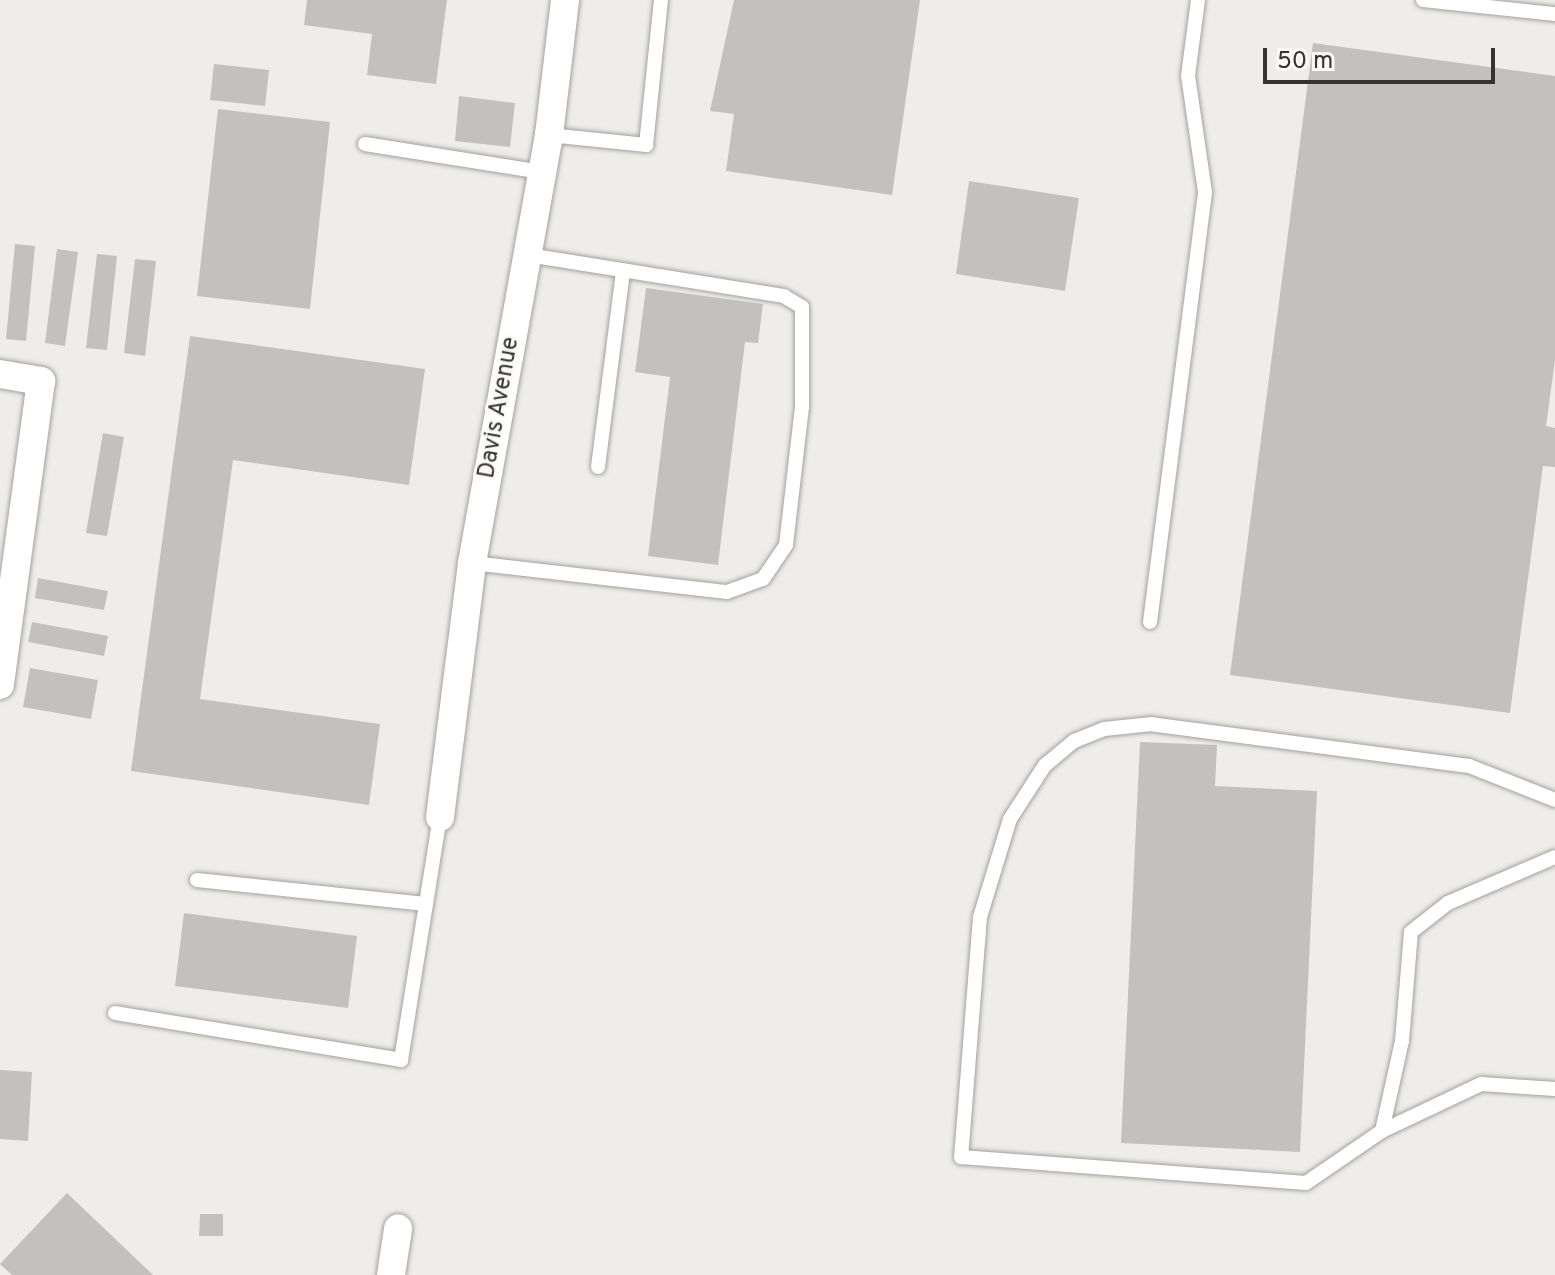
<!DOCTYPE html>
<html>
<head>
<meta charset="utf-8">
<style>
  body { margin:0 }
  #map { position:relative; width:1555px; height:1275px; overflow:hidden; background:#efedea; font-family:Overpass,sans-serif }
  div>[style] { position:absolute }
  .building>* { inset:0; background:#c3c1bf }
  .roads { filter:drop-shadow(0 0 2px #a3a19e) drop-shadow(0 0 2px #a3a19e) }
  .service>* { height:14px; margin:-7px; padding:0 7px; transform-origin:7px; border-radius:7px; background:#fff }
  .minor>* { height:28px; margin:-14px; padding:0 14px; transform-origin:14px; border-radius:14px; background:#fff }
  span { translate:-50% -50%; white-space:nowrap; text-align:center; line-height:1.15; -webkit-text-stroke:6px #fcfaf7; paint-order:stroke }
  .street-label { font-size:24px; color:#353433 }
  .scale { position:absolute; left:1263px; top:48px; width:232px; height:36px; box-sizing:border-box; border:4px solid #353433; border-top:0; padding-left:10px; font-size:24px; line-height:28px; white-space:nowrap; color:#353433; -webkit-text-stroke:6px #fcfaf7; paint-order:stroke }
</style>
</head>
<body>
<div id="map">
  <div class="building">
    <div style="clip-path:polygon(307px 0,447px 0,436px 84px,367px 75px,372px 34px,304px 25px)"></div>
    <div style="clip-path:polygon(734px 0,920px 0,892px 195px,726px 171px,734px 114px,710px 111px)"></div>
    <div style="clip-path:polygon(1313px 43px,1555px 76px,1555px 360px,1546px 426px,1555px 428px,1555px 467px,1543px 466px,1510px 713px,1230px 675px)"></div>
    <div style="clip-path:polygon(214px 64px,269px 70px,265px 106px,210px 100px)"></div>
    <div style="clip-path:polygon(459px 96px,515px 103px,510px 147px,455px 141px)"></div>
    <div style="clip-path:polygon(218px 109px,330px 122px,310px 309px,197px 296px)"></div>
    <div style="clip-path:polygon(969px 181px,1079px 198px,1065px 291px,956px 274px)"></div>
    <div style="clip-path:polygon(15px 244px,35px 246px,26px 341px,6px 339px)"></div>
    <div style="clip-path:polygon(57px 249px,78px 252px,65px 346px,45px 343px)"></div>
    <div style="clip-path:polygon(97px 254px,117px 256px,107px 350px,86px 348px)"></div>
    <div style="clip-path:polygon(135px 259px,156px 261px,145px 356px,124px 353px)"></div>
    <div style="clip-path:polygon(646px 288px,763px 304px,758px 343px,745px 342px,718px 565px,648px 556px,670px 377px,635px 372px)"></div>
    <div style="clip-path:polygon(190px 336px,425px 369px,409px 485px,233px 460px,200px 699px,380px 724px,369px 805px,131px 771px)"></div>
    <div style="clip-path:polygon(103px 433px,124px 437px,107px 536px,86px 533px)"></div>
    <div style="clip-path:polygon(38px 578px,108px 591px,104px 610px,35px 598px)"></div>
    <div style="clip-path:polygon(32px 622px,108px 636px,104px 656px,28px 642px)"></div>
    <div style="clip-path:polygon(30px 668px,98px 680px,91px 719px,23px 707px)"></div>
    <div style="clip-path:polygon(1140px 742px,1217px 745px,1215px 786px,1317px 791px,1300px 1152px,1121px 1143px)"></div>
    <div style="clip-path:polygon(184px 913px,357px 936px,348px 1008px,175px 986px)"></div>
    <div style="clip-path:polygon(0 1070px,32px 1072px,28px 1141px,0 1139px)"></div>
    <div style="clip-path:polygon(67px 1193px,153px 1275px,12px 1275px,0 1264px)"></div>
    <div style="clip-path:polygon(200px 1214px,223px 1214px,223px 1236px,199px 1236px)"></div>
  </div>
  <div class="roads">
    <div class="service">
      <div style="left:1423px;top:0;width:133px;rotate:6.1deg"></div>
      <div style="left:549px;top:135px;width:98px;rotate:5.9deg"></div>
      <div style="left:646px;top:145px;width:146px;rotate:-84.1deg"></div>
      <div style="left:365px;top:144px;width:179px;rotate:9deg"></div>
      <div style="left:598px;top:467px;width:198px;rotate:-82.7deg"></div>
      <div style="left:472px;top:563px;width:257px;rotate:6.5deg"></div>
      <div style="left:727px;top:592px;width:38px;rotate:-20deg"></div>
      <div style="left:763px;top:579px;width:41px;rotate:-55.9deg"></div>
      <div style="left:786px;top:545px;width:139px;rotate:-83.4deg"></div>
      <div style="left:802px;top:407px;width:100px;rotate:-90deg"></div>
      <div style="left:802px;top:307px;width:21px;rotate:-149deg"></div>
      <div style="left:784px;top:296px;width:260px;rotate:-170.9deg"></div>
      <div style="left:1150px;top:622px;width:434px;rotate:-82.7deg"></div>
      <div style="left:1205px;top:192px;width:117px;rotate:-98.3deg"></div>
      <div style="left:1188px;top:76px;width:77px;rotate:-82.5deg"></div>
      <div style="left:1555px;top:800px;width:92px;rotate:-158.4deg"></div>
      <div style="left:1469px;top:766px;width:320px;rotate:-172.5deg"></div>
      <div style="left:1152px;top:724px;width:48px;rotate:174.1deg"></div>
      <div style="left:1104px;top:729px;width:32px;rotate:158deg"></div>
      <div style="left:1074px;top:741px;width:38px;rotate:140deg"></div>
      <div style="left:1045px;top:765px;width:64px;rotate:122.9deg"></div>
      <div style="left:1010px;top:819px;width:102px;rotate:107deg"></div>
      <div style="left:980px;top:917px;width:241px;rotate:94.5deg"></div>
      <div style="left:961px;top:1157px;width:346px;rotate:4.3deg"></div>
      <div style="left:1306px;top:1183px;width:92px;rotate:-34.4deg"></div>
      <div style="left:1382px;top:1131px;width:110px;rotate:-25.4deg"></div>
      <div style="left:1481px;top:1084px;width:74px;rotate:3.9deg"></div>
      <div style="left:197px;top:880px;width:230px;rotate:6deg"></div>
      <div style="left:115px;top:1013px;width:290px;rotate:9.3deg"></div>
      <div style="left:401px;top:1060px;width:246px;rotate:-80.9deg"></div>
      <div style="left:1382px;top:1131px;width:92px;rotate:-77.5deg"></div>
      <div style="left:1402px;top:1041px;width:109px;rotate:-85.3deg"></div>
      <div style="left:1411px;top:932px;width:47px;rotate:-38.1deg"></div>
      <div style="left:1448px;top:903px;width:116px;rotate:-23.3deg"></div>
    </div>
    <div class="minor">
      <div style="left:0;top:374px;width:42px;rotate:9.7deg"></div>
      <div style="left:41px;top:381px;width:307px;rotate:97.7deg"></div>
      <div style="left:440px;top:817px;width:256px;rotate:-82.8deg"></div>
      <div style="left:472px;top:563px;width:435px;rotate:-79.8deg"></div>
      <div style="left:549px;top:135px;width:136px;rotate:-83.2deg"></div>
      <div style="left:391px;top:1275px;width:47px;rotate:-81.3deg"></div>
    </div>
  </div>
  <div class="street-label">
    <span style="left:500px;top:408px;rotate:-80deg">Davis Avenue</span>
  </div>
  <div class="scale">50 m</div>
</div>
</body>
</html>
